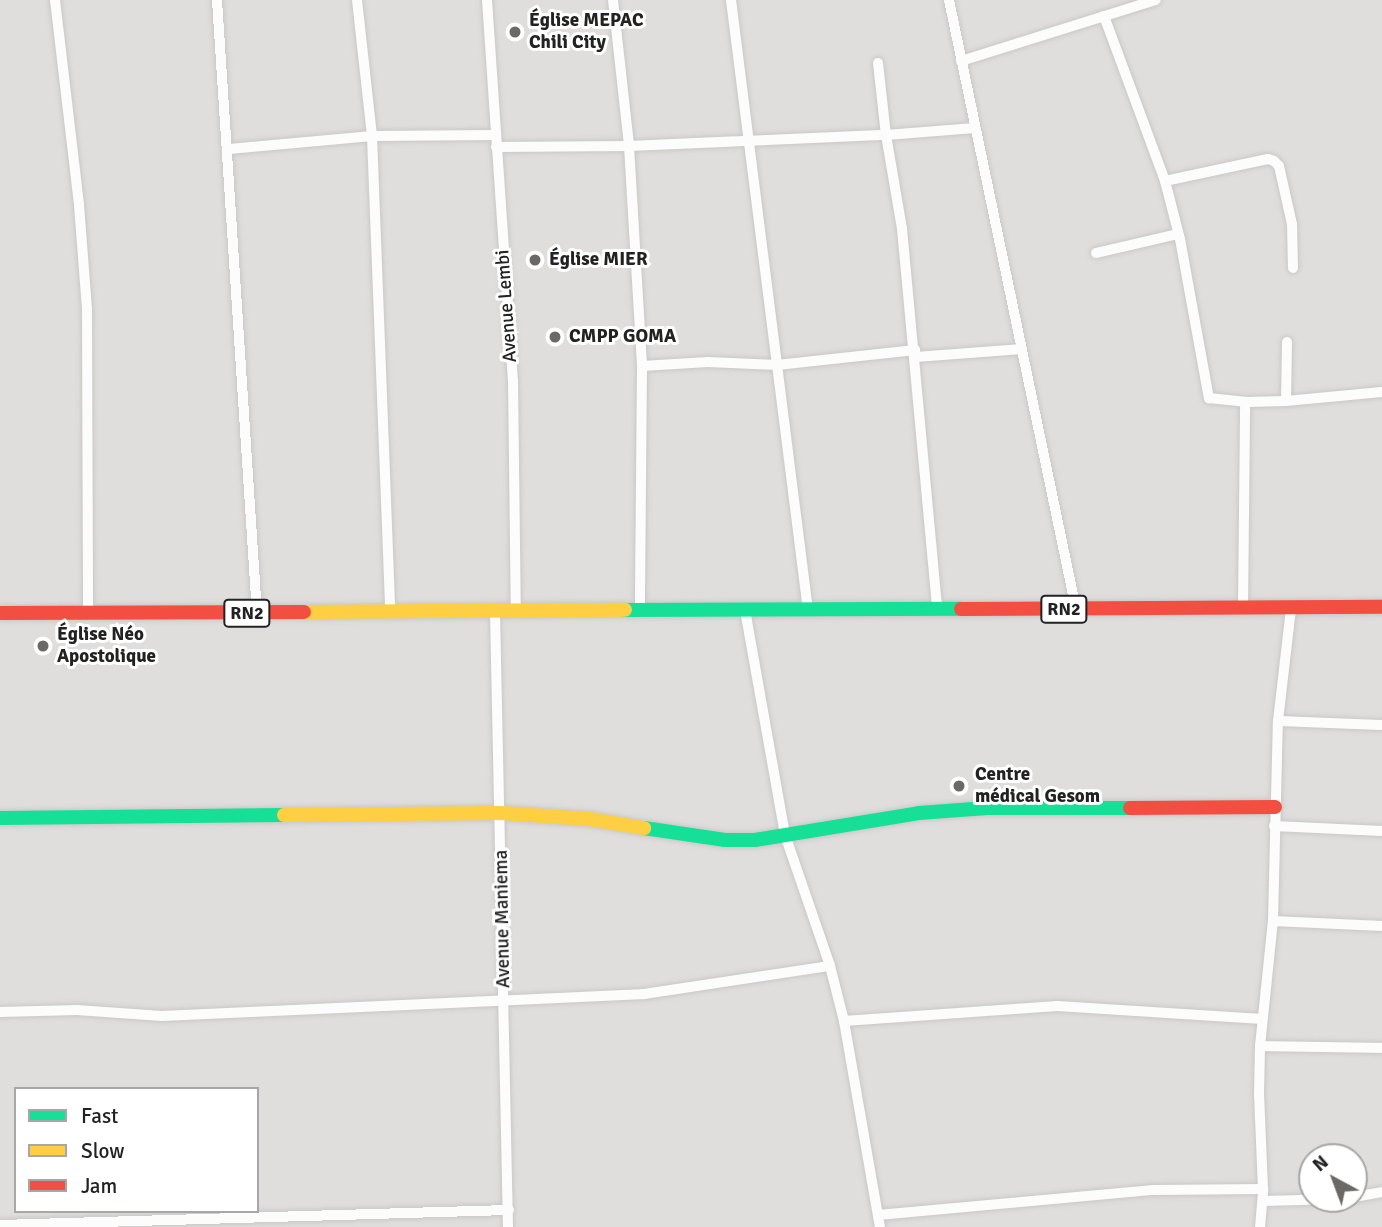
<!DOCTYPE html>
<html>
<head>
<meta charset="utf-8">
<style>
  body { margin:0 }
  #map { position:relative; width:1382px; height:1227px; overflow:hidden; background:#f0eeeb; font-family:Signika,sans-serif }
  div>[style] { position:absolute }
  .residential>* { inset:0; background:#dfdedc }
  .roads { filter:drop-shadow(0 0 2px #c9c8c7) drop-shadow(0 0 2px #c9c8c7) }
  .street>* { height:10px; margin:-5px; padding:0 5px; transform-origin:5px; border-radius:5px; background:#fdfcfc }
  .fast>* { height:14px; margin:-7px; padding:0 7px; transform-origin:7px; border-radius:7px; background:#16e098 }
  .slow>* { height:14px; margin:-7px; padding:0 7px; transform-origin:7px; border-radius:7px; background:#ffcf43 }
  .jam>* { height:14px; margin:-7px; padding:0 7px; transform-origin:7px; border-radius:7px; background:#f24e42 }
  .dots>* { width:19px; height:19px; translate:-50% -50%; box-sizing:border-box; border:4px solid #fff; border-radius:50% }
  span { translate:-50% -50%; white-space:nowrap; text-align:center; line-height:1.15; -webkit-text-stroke:6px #fff; paint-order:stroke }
  .shield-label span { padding:2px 5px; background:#fff; border:2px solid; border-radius:5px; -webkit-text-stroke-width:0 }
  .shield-label { font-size:18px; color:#222; font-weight:700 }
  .poi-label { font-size:19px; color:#222; font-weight:700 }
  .left { translate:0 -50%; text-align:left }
  .street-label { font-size:19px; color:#222 }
  .legend { position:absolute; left:14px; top:1087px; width:245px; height:126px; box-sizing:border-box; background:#fff; border:2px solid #a7a7a7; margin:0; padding:9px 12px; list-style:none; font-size:21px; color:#222 }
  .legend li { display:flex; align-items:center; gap:14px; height:35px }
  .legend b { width:35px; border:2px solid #a7a7a7 }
  .north { position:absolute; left:1298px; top:1143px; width:70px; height:70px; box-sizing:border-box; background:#fff; border:2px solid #a7a7a7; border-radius:50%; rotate:319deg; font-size:19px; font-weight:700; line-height:28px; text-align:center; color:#222 }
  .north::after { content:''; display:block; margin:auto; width:24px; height:32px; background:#6a6968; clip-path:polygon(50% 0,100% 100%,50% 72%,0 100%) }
</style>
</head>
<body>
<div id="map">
  <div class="residential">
    <div style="clip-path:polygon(evenodd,0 0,1382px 0,1382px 1227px,0 1227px,0 0,16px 1089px,257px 1089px,257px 1211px,16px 1211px,16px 1089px,0 0,1312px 1157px,1354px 1157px,1354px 1199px,1312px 1199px,1312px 1157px)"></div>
  </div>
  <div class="roads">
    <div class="street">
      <div style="left:55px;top:0;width:206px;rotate:83.3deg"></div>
      <div style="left:79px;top:205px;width:105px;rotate:85.6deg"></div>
      <div style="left:87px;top:310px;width:303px;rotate:89.8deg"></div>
      <div style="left:217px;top:0;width:614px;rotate:86.27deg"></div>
      <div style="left:357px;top:0;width:137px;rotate:83.7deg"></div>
      <div style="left:372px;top:136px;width:476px;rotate:87.8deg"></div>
      <div style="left:487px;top:0;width:381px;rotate:86.1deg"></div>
      <div style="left:513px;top:380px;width:232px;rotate:89.3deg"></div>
      <div style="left:613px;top:0;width:147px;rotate:83.7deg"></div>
      <div style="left:629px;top:146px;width:220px;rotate:86.6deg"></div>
      <div style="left:642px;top:366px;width:244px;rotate:90.5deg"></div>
      <div style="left:731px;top:0;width:615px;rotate:82.81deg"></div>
      <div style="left:949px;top:0;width:622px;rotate:78.22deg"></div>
      <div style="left:1104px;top:16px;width:176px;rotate:69.7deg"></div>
      <div style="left:1165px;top:181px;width:60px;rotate:75.5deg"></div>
      <div style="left:1180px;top:239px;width:162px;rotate:79.7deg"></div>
      <div style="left:1209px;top:398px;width:36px;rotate:6deg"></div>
      <div style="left:1245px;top:402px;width:41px;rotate:-1.4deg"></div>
      <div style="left:1286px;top:401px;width:96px;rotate:-5.4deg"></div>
      <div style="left:961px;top:61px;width:204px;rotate:-17.4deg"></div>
      <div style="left:878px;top:63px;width:72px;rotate:83.7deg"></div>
      <div style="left:886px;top:135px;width:95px;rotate:80.3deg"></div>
      <div style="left:902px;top:229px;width:382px;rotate:84.7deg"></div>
      <div style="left:496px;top:147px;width:133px;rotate:-0.4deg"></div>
      <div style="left:629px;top:146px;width:257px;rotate:-2.5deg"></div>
      <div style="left:886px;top:135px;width:89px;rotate:-4.5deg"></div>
      <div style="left:229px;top:149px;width:144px;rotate:-5.2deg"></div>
      <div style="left:372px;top:136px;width:122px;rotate:-0.5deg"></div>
      <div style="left:1165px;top:181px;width:105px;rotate:-12.1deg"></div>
      <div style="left:1268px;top:159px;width:6px;rotate:18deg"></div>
      <div style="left:1274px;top:161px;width:7px;rotate:45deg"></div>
      <div style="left:1279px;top:166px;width:59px;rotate:77.4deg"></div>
      <div style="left:1292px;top:224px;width:44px;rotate:88.7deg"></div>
      <div style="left:1096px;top:253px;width:84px;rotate:-13deg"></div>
      <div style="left:916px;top:357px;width:106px;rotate:-4.3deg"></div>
      <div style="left:642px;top:366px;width:66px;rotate:-3.5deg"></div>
      <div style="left:708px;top:362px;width:69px;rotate:2.5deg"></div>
      <div style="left:777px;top:365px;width:139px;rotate:-6.2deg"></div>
      <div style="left:1286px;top:401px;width:59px;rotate:-89deg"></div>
      <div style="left:1243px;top:607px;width:205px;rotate:-89.4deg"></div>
      <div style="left:745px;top:610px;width:229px;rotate:79.9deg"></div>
      <div style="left:785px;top:835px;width:139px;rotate:71deg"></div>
      <div style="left:830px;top:966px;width:57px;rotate:75.7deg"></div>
      <div style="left:844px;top:1021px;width:209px;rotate:80.1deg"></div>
      <div style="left:495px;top:612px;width:615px;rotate:88.79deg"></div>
      <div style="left:1278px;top:721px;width:104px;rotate:2.2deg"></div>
      <div style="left:1274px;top:826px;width:108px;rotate:2.7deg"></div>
      <div style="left:1273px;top:921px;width:109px;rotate:2.6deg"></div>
      <div style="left:0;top:1012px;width:77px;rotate:-1.5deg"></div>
      <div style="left:77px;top:1010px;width:85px;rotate:4deg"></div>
      <div style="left:162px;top:1016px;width:483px;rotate:-2.6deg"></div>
      <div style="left:644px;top:994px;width:188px;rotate:-8.6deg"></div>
      <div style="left:844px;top:1021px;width:214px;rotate:-4deg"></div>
      <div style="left:1057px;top:1006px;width:206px;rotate:3.6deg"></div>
      <div style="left:1260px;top:1046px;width:122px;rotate:0.9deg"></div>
      <div style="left:1354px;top:1197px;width:28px;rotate:-10deg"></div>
      <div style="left:1263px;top:1201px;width:77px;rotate:-1.5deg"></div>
      <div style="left:878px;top:1215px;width:277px;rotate:-5.2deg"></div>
      <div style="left:1154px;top:1190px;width:109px;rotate:-0.5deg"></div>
      <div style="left:0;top:1225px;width:509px;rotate:-1.69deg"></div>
      <div style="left:1260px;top:1227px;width:38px;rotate:-85deg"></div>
      <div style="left:1263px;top:1189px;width:95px;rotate:-92.4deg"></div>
      <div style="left:1259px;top:1094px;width:48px;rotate:-88.8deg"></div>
      <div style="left:1260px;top:1046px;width:126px;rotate:-84.1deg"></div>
      <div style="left:1273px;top:921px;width:200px;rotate:-88.6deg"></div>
      <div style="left:1278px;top:721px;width:114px;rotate:-83.4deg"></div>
    </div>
    <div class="fast">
      <div style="left:625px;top:610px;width:336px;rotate:-0.2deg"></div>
      <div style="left:0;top:818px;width:284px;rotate:-0.6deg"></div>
      <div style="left:644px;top:828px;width:82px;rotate:8.4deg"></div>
      <div style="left:725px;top:840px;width:30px"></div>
      <div style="left:755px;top:840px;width:166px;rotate:-9.3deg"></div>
      <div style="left:919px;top:813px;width:68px;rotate:-4.2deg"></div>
      <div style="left:987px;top:808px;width:143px"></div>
    </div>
    <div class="slow">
      <div style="left:304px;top:612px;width:321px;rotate:-0.4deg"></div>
      <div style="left:284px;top:815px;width:217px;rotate:-0.5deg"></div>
      <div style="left:501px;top:813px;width:88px;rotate:3.9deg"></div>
      <div style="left:589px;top:819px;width:56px;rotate:9.3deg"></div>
    </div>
    <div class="jam">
      <div style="left:961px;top:609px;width:421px;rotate:-0.3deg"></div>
      <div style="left:0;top:613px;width:304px;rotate:-0.2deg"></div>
      <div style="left:1130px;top:808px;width:145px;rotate:-0.4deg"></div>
    </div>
  </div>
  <div class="dots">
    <div style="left:515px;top:32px;background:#6a6968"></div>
    <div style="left:535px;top:260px;background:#6a6968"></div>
    <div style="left:555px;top:337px;background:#6a6968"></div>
    <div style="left:43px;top:646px;background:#6a6968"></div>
    <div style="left:959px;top:786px;background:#6a6968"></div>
  </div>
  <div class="shield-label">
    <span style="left:1064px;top:609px">RN2</span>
    <span style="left:247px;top:613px">RN2</span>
  </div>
  <div class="poi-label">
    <span class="left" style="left:529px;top:32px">Église MEPAC<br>Chili City</span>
    <span class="left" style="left:549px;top:260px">Église MIER</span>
    <span class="left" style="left:569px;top:337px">CMPP GOMA</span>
    <span class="left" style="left:57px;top:646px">Église Néo<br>Apostolique</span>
    <span class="left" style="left:975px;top:786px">Centre<br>médical Gesom</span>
  </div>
  <div class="street-label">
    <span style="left:507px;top:306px;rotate:-94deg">Avenue Lembi</span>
    <span style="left:503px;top:919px;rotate:-91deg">Avenue Maniema</span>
  </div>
  <ul class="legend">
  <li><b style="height:9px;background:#16e098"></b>Fast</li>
  <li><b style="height:9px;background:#ffcf43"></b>Slow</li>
  <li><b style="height:9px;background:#f24e42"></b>Jam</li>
  </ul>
  <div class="north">N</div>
</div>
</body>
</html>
